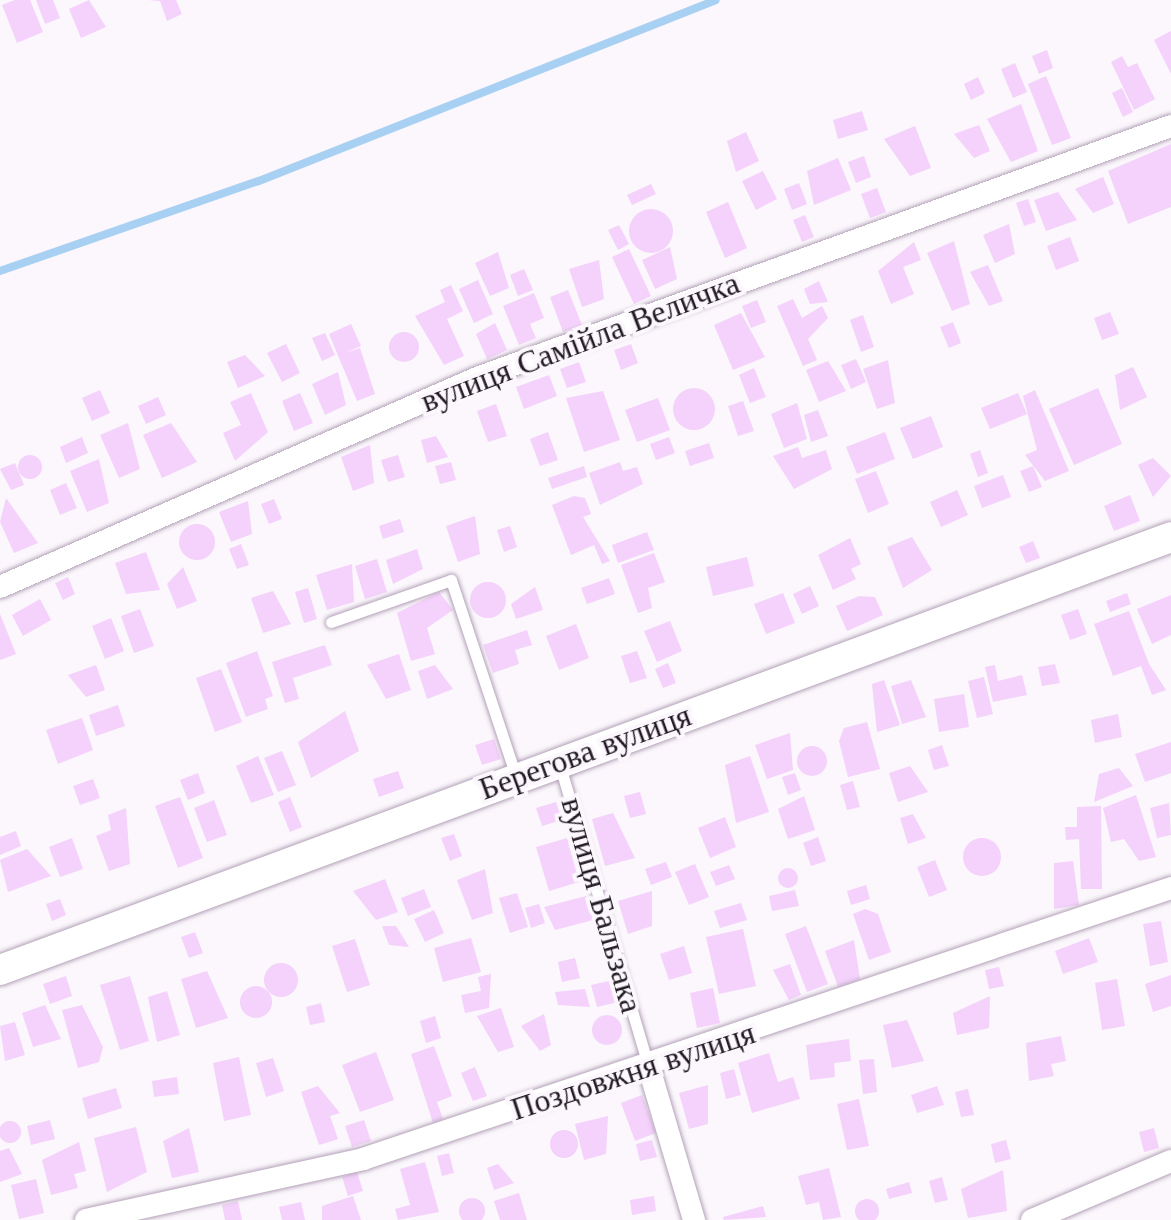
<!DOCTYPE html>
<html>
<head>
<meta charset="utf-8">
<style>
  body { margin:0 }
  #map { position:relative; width:1171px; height:1220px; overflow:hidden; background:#fbf7fc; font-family:"Libre Baskerville",serif }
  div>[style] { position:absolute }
  .stream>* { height:8px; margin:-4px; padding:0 4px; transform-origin:4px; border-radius:4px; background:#a7d0f3 }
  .building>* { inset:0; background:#f4d2fb }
  .round { border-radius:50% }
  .roads { filter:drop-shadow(0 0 2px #b3a1b8) drop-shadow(0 0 2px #b3a1b8) }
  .lane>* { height:11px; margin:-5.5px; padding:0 5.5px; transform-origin:5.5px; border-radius:5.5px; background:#fff }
  .street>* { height:22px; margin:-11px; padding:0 11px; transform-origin:11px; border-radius:11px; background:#fff }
  .secondary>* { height:30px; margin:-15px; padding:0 15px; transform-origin:15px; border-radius:15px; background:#fff }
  span { translate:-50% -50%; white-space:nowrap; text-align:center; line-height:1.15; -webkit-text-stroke:8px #fbf7fc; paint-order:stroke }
  .street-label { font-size:32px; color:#211a23 }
</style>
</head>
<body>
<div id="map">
  <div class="stream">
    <div style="left:0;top:271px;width:274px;rotate:-19.2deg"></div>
    <div style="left:259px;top:181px;width:491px;rotate:-21.6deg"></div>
  </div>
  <div class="building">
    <div style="clip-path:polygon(15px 0,30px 0,43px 32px,17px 43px,2px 5px)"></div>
    <div style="clip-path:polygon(36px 0,53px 0,60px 18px,45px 24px)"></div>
    <div style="clip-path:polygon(89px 0,106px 27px,81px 38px,69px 9px)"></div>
    <div style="clip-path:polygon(148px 0,176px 0,182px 14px,167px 21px,160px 1px)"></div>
    <div style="clip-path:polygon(1171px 31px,1171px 74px,1154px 40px)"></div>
    <div style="clip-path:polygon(1047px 50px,1053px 68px,1039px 74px,1032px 56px)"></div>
    <div style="clip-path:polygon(1122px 56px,1128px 67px,1137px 63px,1155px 99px,1134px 110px,1111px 62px)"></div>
    <div style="clip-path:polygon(1015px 63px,1027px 92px,1013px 98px,1001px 69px)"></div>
    <div style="clip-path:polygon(1046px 76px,1071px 138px,1052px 145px,1028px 84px)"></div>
    <div style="clip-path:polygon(978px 77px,985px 93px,971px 100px,964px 84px)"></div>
    <div style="clip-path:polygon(1122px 88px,1133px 112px,1123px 117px,1112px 93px)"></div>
    <div style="clip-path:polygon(1021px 104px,1038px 151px,1011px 162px,987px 119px)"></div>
    <div style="clip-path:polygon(862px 111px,868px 130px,838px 139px,833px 120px)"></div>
    <div style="clip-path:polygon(979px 125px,990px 151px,974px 158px,954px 134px)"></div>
    <div style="clip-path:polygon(915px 126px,931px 168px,910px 176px,884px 139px)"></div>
    <div style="clip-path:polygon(746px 132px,759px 161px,736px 172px,727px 141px)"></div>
    <div style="clip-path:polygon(1171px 144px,1171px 207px,1128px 224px,1108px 171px)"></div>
    <div style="clip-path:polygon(864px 156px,871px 177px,856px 183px,848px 162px)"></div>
    <div style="clip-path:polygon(838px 158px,851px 190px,814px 205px,807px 171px)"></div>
    <div style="clip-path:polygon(763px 171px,777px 199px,756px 210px,742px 181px)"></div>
    <div style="clip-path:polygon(1103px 177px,1114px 204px,1093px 213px,1075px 189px)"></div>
    <div style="clip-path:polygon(799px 183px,807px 204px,792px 210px,784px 189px)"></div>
    <div style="clip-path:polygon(651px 184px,656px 194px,632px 205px,627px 195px)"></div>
    <div style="clip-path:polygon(877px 188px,886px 212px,870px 218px,861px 194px)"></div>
    <div style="clip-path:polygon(1058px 192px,1077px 220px,1046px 231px,1034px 200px)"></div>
    <div style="clip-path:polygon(1028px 199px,1036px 222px,1024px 226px,1016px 203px)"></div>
    <div style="clip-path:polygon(728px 202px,747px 248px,725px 258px,706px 212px)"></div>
    <div class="round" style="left:629px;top:209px;width:44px;height:44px"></div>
    <div style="clip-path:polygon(805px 215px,814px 237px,802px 242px,793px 220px)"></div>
    <div style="clip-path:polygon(1009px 224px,1015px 254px,995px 263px,983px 235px)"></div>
    <div style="clip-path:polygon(619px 225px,629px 244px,618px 250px,608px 230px)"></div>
    <div style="clip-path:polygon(1070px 237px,1079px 261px,1056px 270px,1047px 246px)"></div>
    <div style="clip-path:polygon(954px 241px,970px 304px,952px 311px,927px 253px)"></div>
    <div style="clip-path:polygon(914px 242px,921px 260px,903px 267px,914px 294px,891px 304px,878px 271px)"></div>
    <div style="clip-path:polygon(670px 247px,677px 279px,655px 289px,642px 260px)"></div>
    <div style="clip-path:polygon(629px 249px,651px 296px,634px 304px,612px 257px)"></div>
    <div style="clip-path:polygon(498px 252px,509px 288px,490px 296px,475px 263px)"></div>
    <div style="clip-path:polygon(599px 260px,604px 299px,582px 307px,569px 269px)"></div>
    <div style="clip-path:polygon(988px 265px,1003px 301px,989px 306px,970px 272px)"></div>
    <div style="clip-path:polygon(524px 269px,533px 290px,518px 296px,510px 275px)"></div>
    <div style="clip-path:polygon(478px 280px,493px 314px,474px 323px,459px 289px)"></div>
    <div style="clip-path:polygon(819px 281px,828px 302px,810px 304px,804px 289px)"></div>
    <div style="clip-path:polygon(451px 285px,463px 311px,447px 319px,464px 356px,444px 365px,415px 316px,445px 302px,440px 290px)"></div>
    <div style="clip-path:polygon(568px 290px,582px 325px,563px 332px,550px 297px)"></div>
    <div style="clip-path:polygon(534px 293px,544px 318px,530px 324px,536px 338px,519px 345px,503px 306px)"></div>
    <div style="clip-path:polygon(793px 299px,802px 318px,822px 306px,828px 318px,808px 339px,817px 360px,803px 366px,777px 306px)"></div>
    <div style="clip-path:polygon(757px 300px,766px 322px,751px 328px,742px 306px)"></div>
    <div style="clip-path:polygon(1110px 312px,1119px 334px,1102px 340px,1094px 318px)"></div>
    <div style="clip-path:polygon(741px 313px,765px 357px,733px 370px,714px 325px)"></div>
    <div style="clip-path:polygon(863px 315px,874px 347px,861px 352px,850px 320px)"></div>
    <div style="clip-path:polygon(953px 322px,961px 343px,949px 348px,940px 327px)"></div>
    <div style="clip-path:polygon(495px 323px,507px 350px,487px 359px,476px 334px)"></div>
    <div style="clip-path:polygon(351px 324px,361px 346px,345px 353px,360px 348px,375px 394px,357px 401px,329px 334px)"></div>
    <div class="round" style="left:389px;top:332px;width:30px;height:30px"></div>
    <div style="clip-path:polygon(325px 333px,335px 355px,322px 361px,312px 338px)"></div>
    <div style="clip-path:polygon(286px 344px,300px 373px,282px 382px,267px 353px)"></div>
    <div style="clip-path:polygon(631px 344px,638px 363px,621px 370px,614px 350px)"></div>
    <div style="clip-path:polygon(245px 355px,265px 376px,238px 388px,227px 362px)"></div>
    <div style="clip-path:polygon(856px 359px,866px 382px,851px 389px,841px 365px)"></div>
    <div style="clip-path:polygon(888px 360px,895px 403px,877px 409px,863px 369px)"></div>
    <div style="clip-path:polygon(828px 361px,846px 391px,819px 402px,806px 370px)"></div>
    <div style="clip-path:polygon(579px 362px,586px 382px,567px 388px,560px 369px)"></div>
    <div style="clip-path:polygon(1133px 367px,1147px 397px,1120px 410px,1115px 375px)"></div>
    <div style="clip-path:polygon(754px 368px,766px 397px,750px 403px,739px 375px)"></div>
    <div style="clip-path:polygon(338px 372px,346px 405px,325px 415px,312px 384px)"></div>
    <div style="clip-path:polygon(549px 375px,557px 396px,524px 409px,516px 387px)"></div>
    <div style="clip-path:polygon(1098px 388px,1122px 444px,1074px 465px,1049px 409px)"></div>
    <div class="round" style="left:673px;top:388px;width:42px;height:42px"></div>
    <div style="clip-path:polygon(100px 390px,110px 413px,92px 421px,82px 398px)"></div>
    <div style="clip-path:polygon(1035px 390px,1069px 471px,1045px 481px,1025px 455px,1037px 450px,1023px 396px)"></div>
    <div style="clip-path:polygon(603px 391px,620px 440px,584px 452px,566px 398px)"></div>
    <div style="clip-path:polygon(251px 393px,268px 432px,235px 461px,223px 433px,241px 425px,230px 402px)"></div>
    <div style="clip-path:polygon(300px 393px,313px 423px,294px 431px,282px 401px)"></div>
    <div style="clip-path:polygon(1018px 393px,1027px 414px,990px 429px,981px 408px)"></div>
    <div style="clip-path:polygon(158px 397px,166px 415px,146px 424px,138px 406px)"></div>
    <div style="clip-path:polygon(658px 398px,670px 430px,637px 442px,625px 410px)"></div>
    <div style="clip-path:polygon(743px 401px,754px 431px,738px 436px,728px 406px)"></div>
    <div style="clip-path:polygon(797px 403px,807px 439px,784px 448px,771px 414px)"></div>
    <div style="clip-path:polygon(496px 404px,507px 436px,488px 442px,477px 411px)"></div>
    <div style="clip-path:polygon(818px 410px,828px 436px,811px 442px,804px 415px)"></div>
    <div style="clip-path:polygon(931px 416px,943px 447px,913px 459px,900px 428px)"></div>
    <div style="clip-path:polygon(128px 423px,140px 469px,119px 478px,100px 435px)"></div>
    <div style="clip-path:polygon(171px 423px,197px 462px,162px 478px,143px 435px)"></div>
    <div style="clip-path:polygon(548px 432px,558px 460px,540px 466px,530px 439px)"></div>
    <div style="clip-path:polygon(885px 432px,895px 459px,857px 474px,846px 447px)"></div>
    <div style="clip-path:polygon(436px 436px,448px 457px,427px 463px,421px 440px)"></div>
    <div style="clip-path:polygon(82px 437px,88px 453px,66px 463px,60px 447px)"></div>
    <div style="clip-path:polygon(669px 437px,675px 453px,656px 460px,650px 444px)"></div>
    <div style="clip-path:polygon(709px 443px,714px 458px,690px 466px,685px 451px)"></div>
    <div style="clip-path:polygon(370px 445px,374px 483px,353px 491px,341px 457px)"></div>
    <div style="clip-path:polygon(798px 447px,802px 458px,826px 450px,832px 469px,794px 489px,773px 456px)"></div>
    <div style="clip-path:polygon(980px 450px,988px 473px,978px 477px,970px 454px)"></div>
    <div class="round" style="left:18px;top:455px;width:24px;height:24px"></div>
    <div style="clip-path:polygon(398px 455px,405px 477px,388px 482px,381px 460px)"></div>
    <div style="clip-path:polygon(1153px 458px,1171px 476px,1153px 497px,1138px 465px)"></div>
    <div style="clip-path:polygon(99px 459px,109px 503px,87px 512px,70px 471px)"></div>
    <div style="clip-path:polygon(451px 462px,456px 480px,440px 484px,435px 466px)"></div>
    <div style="clip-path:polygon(620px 462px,623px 471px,637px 467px,643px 484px,600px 505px,589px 473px)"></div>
    <div style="clip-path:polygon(15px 463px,24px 485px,11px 490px,0 469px)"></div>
    <div style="clip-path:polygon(584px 466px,587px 477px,552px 489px,548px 478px)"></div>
    <div style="clip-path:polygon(1033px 466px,1042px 487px,1029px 492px,1020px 471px)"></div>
    <div style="clip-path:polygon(876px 471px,889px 504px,868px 513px,855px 479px)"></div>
    <div style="clip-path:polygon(1003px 475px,1011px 497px,982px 508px,974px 486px)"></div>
    <div style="clip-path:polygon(66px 483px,77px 508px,60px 515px,50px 490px)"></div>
    <div style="clip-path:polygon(957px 490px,968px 515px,941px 527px,930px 502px)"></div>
    <div style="clip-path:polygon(1130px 495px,1140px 521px,1114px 531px,1104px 506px)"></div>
    <div style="clip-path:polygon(574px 496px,585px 498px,591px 514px,583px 517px,610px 561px,602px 564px,594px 545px,571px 555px,552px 505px)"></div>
    <div style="clip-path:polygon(6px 498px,38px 543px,14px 553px,0 522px)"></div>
    <div style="clip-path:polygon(274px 499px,282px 519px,269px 524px,261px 504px)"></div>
    <div style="clip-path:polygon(248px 501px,252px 534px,231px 542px,219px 512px)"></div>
    <div style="clip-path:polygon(475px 516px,480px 554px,458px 562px,446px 526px)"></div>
    <div style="clip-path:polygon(400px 519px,404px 532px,383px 539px,379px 526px)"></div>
    <div class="round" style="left:179px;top:524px;width:36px;height:36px"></div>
    <div style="clip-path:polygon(510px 526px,517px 547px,504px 552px,497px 530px)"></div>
    <div style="clip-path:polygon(647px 532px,654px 550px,618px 563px,612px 545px)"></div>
    <div style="clip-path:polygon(912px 537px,932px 570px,903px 588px,887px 547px)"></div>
    <div style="clip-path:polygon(850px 538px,861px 564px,851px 569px,856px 579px,833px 590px,818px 555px)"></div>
    <div style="clip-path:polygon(1033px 541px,1040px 558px,1026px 563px,1019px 547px)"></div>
    <div style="clip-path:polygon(241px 544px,249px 565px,237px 569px,229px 549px)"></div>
    <div style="clip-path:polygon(417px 549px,423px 569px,393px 584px,386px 560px)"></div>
    <div style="clip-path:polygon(146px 552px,160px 590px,126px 594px,115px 563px)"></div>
    <div style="clip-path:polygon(654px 553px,665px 582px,648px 588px,652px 608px,638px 613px,621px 565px)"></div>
    <div style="clip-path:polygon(747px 557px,754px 586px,713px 596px,706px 567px)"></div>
    <div style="clip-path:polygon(377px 559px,387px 592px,365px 599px,355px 566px)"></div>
    <div style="clip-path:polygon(352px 564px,354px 602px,327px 610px,316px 575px)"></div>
    <div style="clip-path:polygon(183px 567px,197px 601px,177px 609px,167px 584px)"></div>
    <div style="clip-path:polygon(68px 577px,75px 594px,63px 600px,55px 583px)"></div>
    <div style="clip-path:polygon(609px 578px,615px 594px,587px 604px,581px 588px)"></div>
    <div class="round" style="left:470px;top:582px;width:36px;height:36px"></div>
    <div style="clip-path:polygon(810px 586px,819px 606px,802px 614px,793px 594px)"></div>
    <div style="clip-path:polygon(535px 587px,543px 610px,516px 619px,511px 604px)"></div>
    <div style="clip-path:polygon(308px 588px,317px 619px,304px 623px,295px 592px)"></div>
    <div style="clip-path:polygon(273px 591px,291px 624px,263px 633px,251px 598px)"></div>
    <div style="clip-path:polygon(439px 592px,453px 610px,427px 628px,435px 654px,411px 661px,397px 613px)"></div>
    <div style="clip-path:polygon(783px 593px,795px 623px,766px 634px,754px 604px)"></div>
    <div style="clip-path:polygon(1127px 593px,1131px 604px,1110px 612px,1106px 601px)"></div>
    <div style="clip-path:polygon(1171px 595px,1171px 635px,1152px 644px,1137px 609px)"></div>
    <div style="clip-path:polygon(859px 596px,875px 597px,883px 615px,847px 631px,836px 606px)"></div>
    <div style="clip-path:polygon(40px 599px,51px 620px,23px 636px,12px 615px)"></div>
    <div style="clip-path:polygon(140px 609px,154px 646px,134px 653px,121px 616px)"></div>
    <div style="clip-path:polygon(1078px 609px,1087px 634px,1070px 640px,1061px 615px)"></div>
    <div style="clip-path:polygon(1129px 611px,1149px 664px,1166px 690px,1152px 695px,1141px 666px,1113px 676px,1094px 624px)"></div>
    <div style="clip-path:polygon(0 614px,16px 654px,0 660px)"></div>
    <div style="clip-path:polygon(111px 618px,124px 651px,105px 659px,92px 626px)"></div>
    <div style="clip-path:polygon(670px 621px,682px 651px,657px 662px,644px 631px)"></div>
    <div style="clip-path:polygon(576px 624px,589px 658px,559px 670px,546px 636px)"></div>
    <div style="clip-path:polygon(527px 630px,532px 645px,515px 650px,519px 664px,493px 673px,483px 645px)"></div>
    <div style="clip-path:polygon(325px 645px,332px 665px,293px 678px,299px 699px,285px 703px,272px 662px)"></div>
    <div style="clip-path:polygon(257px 651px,273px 696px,265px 699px,268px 709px,246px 717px,226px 663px)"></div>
    <div style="clip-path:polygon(637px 651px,647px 678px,630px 683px,621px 656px)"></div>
    <div style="clip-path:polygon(399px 654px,411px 690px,386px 699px,367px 665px)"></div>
    <div style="clip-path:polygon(668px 663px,676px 683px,663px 688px,655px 669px)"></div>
    <div style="clip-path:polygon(1055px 664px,1060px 683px,1042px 686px,1038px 667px)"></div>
    <div style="clip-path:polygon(96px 665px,105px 690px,86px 697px,68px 675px)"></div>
    <div style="clip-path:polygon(435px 665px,453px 689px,427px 699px,418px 671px)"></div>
    <div style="clip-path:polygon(995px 665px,998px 681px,1022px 675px,1027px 695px,993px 702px,985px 667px)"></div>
    <div style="clip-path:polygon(221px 669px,242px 722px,215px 732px,196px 678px)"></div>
    <div style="clip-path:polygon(984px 677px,993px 714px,977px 718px,968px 681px)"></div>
    <div style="clip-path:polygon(884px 680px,900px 725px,877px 732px,872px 684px)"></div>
    <div style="clip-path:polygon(911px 680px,926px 717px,902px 724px,891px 686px)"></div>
    <div style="clip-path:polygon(964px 694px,969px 727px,939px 732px,934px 699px)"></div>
    <div style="clip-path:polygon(118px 705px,125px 726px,96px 736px,89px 715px)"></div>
    <div style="clip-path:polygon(345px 711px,359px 751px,311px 778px,298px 742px)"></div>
    <div style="clip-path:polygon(1118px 714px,1122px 737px,1095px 743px,1091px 720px)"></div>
    <div style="clip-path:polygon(82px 718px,93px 750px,58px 764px,46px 730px)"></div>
    <div style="clip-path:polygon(867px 722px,880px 769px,848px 777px,839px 741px,844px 728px)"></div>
    <div style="clip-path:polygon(790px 733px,793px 770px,767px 779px,755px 745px)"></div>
    <div style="clip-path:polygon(494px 739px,501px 759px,482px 765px,475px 745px)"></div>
    <div style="clip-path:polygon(1171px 742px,1171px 773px,1145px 782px,1135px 754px)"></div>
    <div style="clip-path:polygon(942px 745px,949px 766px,934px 770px,928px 750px)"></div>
    <div class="round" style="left:797px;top:746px;width:30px;height:30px"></div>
    <div style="clip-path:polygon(282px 751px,296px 785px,278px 792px,264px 758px)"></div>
    <div style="clip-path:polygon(258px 756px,274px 795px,251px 803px,236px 766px)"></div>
    <div style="clip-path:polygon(750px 756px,769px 812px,736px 823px,725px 765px)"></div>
    <div style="clip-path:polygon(910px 766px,928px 792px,898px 802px,889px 773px)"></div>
    <div style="clip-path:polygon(1119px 768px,1133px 786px,1094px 802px,1099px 774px)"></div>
    <div style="clip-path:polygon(398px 771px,404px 788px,379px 797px,373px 779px)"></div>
    <div style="clip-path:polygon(198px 773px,205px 793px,188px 800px,180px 780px)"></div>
    <div style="clip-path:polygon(795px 773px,801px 790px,788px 795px,782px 777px)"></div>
    <div style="clip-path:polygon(93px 779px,100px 798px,80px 805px,73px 786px)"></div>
    <div style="clip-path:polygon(853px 781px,860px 807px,847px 810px,840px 785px)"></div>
    <div style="clip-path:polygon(640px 792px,646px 814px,630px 818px,624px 796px)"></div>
    <div style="clip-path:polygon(1136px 795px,1156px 857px,1139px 861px,1124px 839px,1111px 842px,1103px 808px)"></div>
    <div style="clip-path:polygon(804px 796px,815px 830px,788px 839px,778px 809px)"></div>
    <div style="clip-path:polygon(180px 797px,203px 858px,178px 868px,155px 806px)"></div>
    <div style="clip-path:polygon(290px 797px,302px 827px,290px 832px,278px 802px)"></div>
    <div style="clip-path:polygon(214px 800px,227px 835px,207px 842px,194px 808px)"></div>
    <div style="clip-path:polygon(556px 802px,562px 820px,542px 826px,536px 808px)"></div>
    <div style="clip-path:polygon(1169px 803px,1171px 835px,1157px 838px,1150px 808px)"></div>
    <div style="clip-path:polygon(1101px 806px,1102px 889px,1081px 889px,1079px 839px,1066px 840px,1065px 827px,1077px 827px,1077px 807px)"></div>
    <div style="clip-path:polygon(126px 808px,130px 864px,109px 871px,96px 836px,111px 830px,108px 815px)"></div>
    <div style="clip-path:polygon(613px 813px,635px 858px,605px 866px,592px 819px)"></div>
    <div style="clip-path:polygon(913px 814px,926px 838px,908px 844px,900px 818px)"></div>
    <div style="clip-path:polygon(725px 817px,736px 847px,710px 858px,698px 828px)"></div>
    <div style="clip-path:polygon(16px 831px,21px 846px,0 855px,0 837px)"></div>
    <div style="clip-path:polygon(454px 834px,462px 856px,450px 861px,441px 838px)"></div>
    <div style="clip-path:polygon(818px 837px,826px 861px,811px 866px,803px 843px)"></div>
    <div class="round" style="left:963px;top:838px;width:38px;height:38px"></div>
    <div style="clip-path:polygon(72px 838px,83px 869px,60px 877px,49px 847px)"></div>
    <div style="clip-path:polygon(567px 838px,579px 882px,549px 891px,536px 847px)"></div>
    <div style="clip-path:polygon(27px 849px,51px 876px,8px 892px,0 860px)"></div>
    <div style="clip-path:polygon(935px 860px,947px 890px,929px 897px,917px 867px)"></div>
    <div style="clip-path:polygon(1073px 861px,1079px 905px,1054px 909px,1054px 863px)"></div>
    <div style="clip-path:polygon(666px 862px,672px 877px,651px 885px,645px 869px)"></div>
    <div style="clip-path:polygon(695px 864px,709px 897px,689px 905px,675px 872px)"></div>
    <div style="clip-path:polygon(729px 865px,735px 879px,716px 886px,710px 872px)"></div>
    <div class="round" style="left:778px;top:868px;width:20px;height:20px"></div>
    <div style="clip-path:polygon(485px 869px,493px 913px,472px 920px,457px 880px)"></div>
    <div style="clip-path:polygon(385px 879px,398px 912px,376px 920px,353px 891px)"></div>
    <div style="clip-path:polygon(866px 885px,870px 899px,851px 905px,847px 891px)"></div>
    <div style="clip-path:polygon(424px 889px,431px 907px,408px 916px,401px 898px)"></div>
    <div style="clip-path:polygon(795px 890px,799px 906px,772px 911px,769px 896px)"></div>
    <div style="clip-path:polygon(652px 891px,652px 926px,628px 934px,618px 901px)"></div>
    <div style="clip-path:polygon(517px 893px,528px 927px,510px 933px,499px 898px)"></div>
    <div style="clip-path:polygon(586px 896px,593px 920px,555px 930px,544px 907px)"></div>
    <div style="clip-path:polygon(60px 899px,66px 915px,52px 921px,46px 904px)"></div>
    <div style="clip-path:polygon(741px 903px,747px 920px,720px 928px,714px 911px)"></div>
    <div style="clip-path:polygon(539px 904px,545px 923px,531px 928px,525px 908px)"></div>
    <div style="clip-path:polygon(865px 909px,878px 914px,891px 952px,869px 960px,853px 914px)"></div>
    <div style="clip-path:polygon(434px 910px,444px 933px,425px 942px,414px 919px)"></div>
    <div style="clip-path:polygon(1161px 921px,1168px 962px,1150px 966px,1143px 924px)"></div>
    <div style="clip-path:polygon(382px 926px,396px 926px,409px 947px,389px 945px)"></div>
    <div style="clip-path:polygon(806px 926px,828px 984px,807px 992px,785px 934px)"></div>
    <div style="clip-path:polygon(743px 929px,756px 986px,719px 994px,706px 937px)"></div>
    <div style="clip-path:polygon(195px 932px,203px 953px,189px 958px,181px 937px)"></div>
    <div style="clip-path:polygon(471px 938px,481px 972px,443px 982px,434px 948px)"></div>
    <div style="clip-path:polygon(1089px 938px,1098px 962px,1063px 974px,1055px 951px)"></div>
    <div style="clip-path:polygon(355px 939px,370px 985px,347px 992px,332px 946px)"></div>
    <div style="clip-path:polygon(854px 940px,860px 979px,838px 987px,825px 951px)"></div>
    <div style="clip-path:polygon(684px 946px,692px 973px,669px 980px,660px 954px)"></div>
    <div style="clip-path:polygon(575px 958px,580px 978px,562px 982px,558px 962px)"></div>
    <div class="round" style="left:264px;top:963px;width:34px;height:34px"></div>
    <div style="clip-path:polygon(790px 964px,801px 995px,789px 1000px,773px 970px)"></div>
    <div style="clip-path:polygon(999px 967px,1004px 986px,989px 989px,985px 970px)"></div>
    <div style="clip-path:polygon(207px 971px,228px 1018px,196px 1028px,181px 979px)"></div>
    <div style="clip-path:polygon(491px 974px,489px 1008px,465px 1013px,461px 995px,481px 991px,478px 977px)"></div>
    <div style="clip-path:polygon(1171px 975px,1171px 1006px,1153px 1012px,1145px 984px)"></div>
    <div style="clip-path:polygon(66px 976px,72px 996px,50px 1004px,43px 984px)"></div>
    <div style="clip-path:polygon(130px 976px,149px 1041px,120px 1050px,100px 985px)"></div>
    <div style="clip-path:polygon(1117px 979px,1125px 1026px,1102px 1030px,1095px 983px)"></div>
    <div style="clip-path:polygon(613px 980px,618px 1002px,597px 1007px,591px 985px)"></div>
    <div class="round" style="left:240px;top:986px;width:32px;height:32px"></div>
    <div style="clip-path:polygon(713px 988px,720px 1023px,697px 1028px,690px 993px)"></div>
    <div style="clip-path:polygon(585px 989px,590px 1007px,558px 1005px,555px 992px)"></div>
    <div style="clip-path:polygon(167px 991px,180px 1035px,157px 1042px,148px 997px)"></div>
    <div style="clip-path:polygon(990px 996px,989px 1028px,957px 1035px,953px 1013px)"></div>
    <div style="clip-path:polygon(321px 1003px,325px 1022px,310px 1025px,306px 1007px)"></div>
    <div style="clip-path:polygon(45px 1005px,61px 1039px,33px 1047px,22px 1013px)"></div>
    <div style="clip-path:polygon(82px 1005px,103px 1047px,99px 1062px,78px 1068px,62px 1010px)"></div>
    <div style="clip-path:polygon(501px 1008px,514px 1047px,498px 1052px,477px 1016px)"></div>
    <div style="clip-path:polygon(544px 1014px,551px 1045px,540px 1051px,521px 1026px)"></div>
    <div class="round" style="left:592px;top:1015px;width:30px;height:30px"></div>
    <div style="clip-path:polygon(435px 1016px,441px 1038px,426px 1043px,420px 1021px)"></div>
    <div style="clip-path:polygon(907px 1020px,924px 1061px,892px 1068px,883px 1025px)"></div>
    <div style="clip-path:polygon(15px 1022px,25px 1055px,5px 1061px,0 1026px)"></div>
    <div style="clip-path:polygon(1061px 1036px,1066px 1061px,1051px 1064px,1054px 1076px,1029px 1081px,1026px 1043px)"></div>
    <div style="clip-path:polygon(849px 1039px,851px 1061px,834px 1063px,835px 1077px,810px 1080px,806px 1045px)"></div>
    <div style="clip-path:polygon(434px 1046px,452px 1096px,437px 1102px,443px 1119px,433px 1123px,411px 1054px)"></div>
    <div style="clip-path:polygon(376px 1052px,394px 1100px,360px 1112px,342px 1065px)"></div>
    <div style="clip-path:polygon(769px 1053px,778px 1082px,793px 1077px,800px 1099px,752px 1113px,738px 1063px)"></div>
    <div style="clip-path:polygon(239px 1057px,251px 1115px,224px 1121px,213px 1063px)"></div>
    <div style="clip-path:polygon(273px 1058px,284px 1091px,266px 1097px,256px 1063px)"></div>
    <div style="clip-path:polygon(874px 1059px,877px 1092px,863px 1094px,859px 1060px)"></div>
    <div style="clip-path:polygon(475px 1067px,487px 1096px,473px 1101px,461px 1073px)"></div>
    <div style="clip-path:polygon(734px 1069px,741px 1095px,726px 1099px,720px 1073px)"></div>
    <div style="clip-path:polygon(177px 1077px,179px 1094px,154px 1097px,152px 1081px)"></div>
    <div style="clip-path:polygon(708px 1085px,708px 1124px,689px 1129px,679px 1093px)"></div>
    <div style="clip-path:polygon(318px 1086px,340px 1113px,330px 1116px,338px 1139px,319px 1145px,301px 1092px)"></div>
    <div style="clip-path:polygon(937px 1086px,944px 1105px,917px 1113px,911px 1095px)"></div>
    <div style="clip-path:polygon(116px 1088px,122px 1108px,88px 1119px,82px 1098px)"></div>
    <div style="clip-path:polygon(968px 1089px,974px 1115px,961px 1117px,955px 1092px)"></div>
    <div style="clip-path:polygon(642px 1095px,656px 1133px,635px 1141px,621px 1103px)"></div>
    <div style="clip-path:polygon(859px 1099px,869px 1146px,847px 1150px,837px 1104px)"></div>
    <div style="clip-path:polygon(608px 1116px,606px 1154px,584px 1160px,575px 1124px)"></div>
    <div style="clip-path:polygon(50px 1120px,55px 1139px,31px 1145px,27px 1126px)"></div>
    <div style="clip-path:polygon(364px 1120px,371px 1141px,352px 1147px,345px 1126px)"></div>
    <div class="round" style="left:-1px;top:1121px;width:22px;height:22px"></div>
    <div style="clip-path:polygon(136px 1127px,147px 1172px,107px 1192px,94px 1138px)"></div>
    <div style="clip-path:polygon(189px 1128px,199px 1172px,172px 1178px,163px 1141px)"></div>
    <div style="clip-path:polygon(1154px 1128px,1159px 1148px,1144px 1152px,1139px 1132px)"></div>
    <div class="round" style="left:550px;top:1130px;width:28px;height:28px"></div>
    <div style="clip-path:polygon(652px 1140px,657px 1157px,640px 1161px,636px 1144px)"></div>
    <div style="clip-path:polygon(1006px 1140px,1011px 1159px,995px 1163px,991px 1144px)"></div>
    <div style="clip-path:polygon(79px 1142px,86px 1171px,74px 1174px,78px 1188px,51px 1195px,42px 1160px)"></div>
    <div style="clip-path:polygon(9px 1148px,22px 1174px,0 1182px,0 1151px)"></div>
    <div style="clip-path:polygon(449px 1153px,454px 1173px,442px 1176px,437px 1156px)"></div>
    <div style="clip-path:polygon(425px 1162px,439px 1212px,398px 1220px,395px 1209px,410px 1205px,400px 1169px)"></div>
    <div style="clip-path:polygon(498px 1164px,514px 1183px,494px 1190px,487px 1168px)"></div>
    <div style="clip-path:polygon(829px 1168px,841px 1217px,823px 1220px,819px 1202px,806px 1205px,798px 1176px)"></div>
    <div style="clip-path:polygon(1003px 1170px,1007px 1211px,968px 1218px,961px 1189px)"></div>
    <div style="clip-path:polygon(357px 1172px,363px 1191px,348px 1196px,342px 1177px)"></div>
    <div style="clip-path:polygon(942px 1177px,948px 1200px,935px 1203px,929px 1181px)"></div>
    <div style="clip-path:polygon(36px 1179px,44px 1213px,19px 1219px,11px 1185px)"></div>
    <div style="clip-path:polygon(909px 1182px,912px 1193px,889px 1199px,886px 1189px)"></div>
    <div style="clip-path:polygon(519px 1193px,527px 1220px,500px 1220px,494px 1201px)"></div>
    <div style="clip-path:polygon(353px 1196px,361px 1220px,322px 1220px,322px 1206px)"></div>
    <div style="clip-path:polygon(654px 1196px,656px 1211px,632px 1215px,630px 1200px)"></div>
    <div class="round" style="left:459px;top:1198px;width:26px;height:26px"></div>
    <div class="round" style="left:855px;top:1199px;width:24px;height:24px"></div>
    <div style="clip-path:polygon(238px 1201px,242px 1220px,225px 1220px,222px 1205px)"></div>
    <div style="clip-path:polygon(301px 1202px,305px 1220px,282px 1220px,279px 1207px)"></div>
    <div style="clip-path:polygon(763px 1206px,766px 1217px,724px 1220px,723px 1217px)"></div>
  </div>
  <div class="roads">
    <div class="lane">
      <div style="left:331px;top:622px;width:127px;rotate:-19.3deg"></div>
      <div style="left:451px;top:580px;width:207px;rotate:71.7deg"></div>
      <div style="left:560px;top:766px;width:312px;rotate:73.6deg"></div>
    </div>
    <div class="street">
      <div style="left:0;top:587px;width:521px;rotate:-23.66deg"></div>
      <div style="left:477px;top:378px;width:738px;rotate:-19.96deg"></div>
      <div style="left:649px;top:1068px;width:159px;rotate:73.5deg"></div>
      <div style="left:86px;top:1220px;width:284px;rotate:-12.4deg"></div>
      <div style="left:363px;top:1159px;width:852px;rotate:-18.54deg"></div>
      <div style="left:1032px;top:1220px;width:151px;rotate:-23deg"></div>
    </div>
    <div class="secondary">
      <div style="left:0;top:970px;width:1248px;rotate:-20.29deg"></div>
    </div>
  </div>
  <div class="street-label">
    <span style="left:580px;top:342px;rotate:-21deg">вулиця Самійла Величка</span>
    <span style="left:585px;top:752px;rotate:-20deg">Берегова вулиця</span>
    <span style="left:602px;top:905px;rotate:74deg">вулиця Бальзака</span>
    <span style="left:633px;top:1071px;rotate:-18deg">Поздовжня вулиця</span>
  </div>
</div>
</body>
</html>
